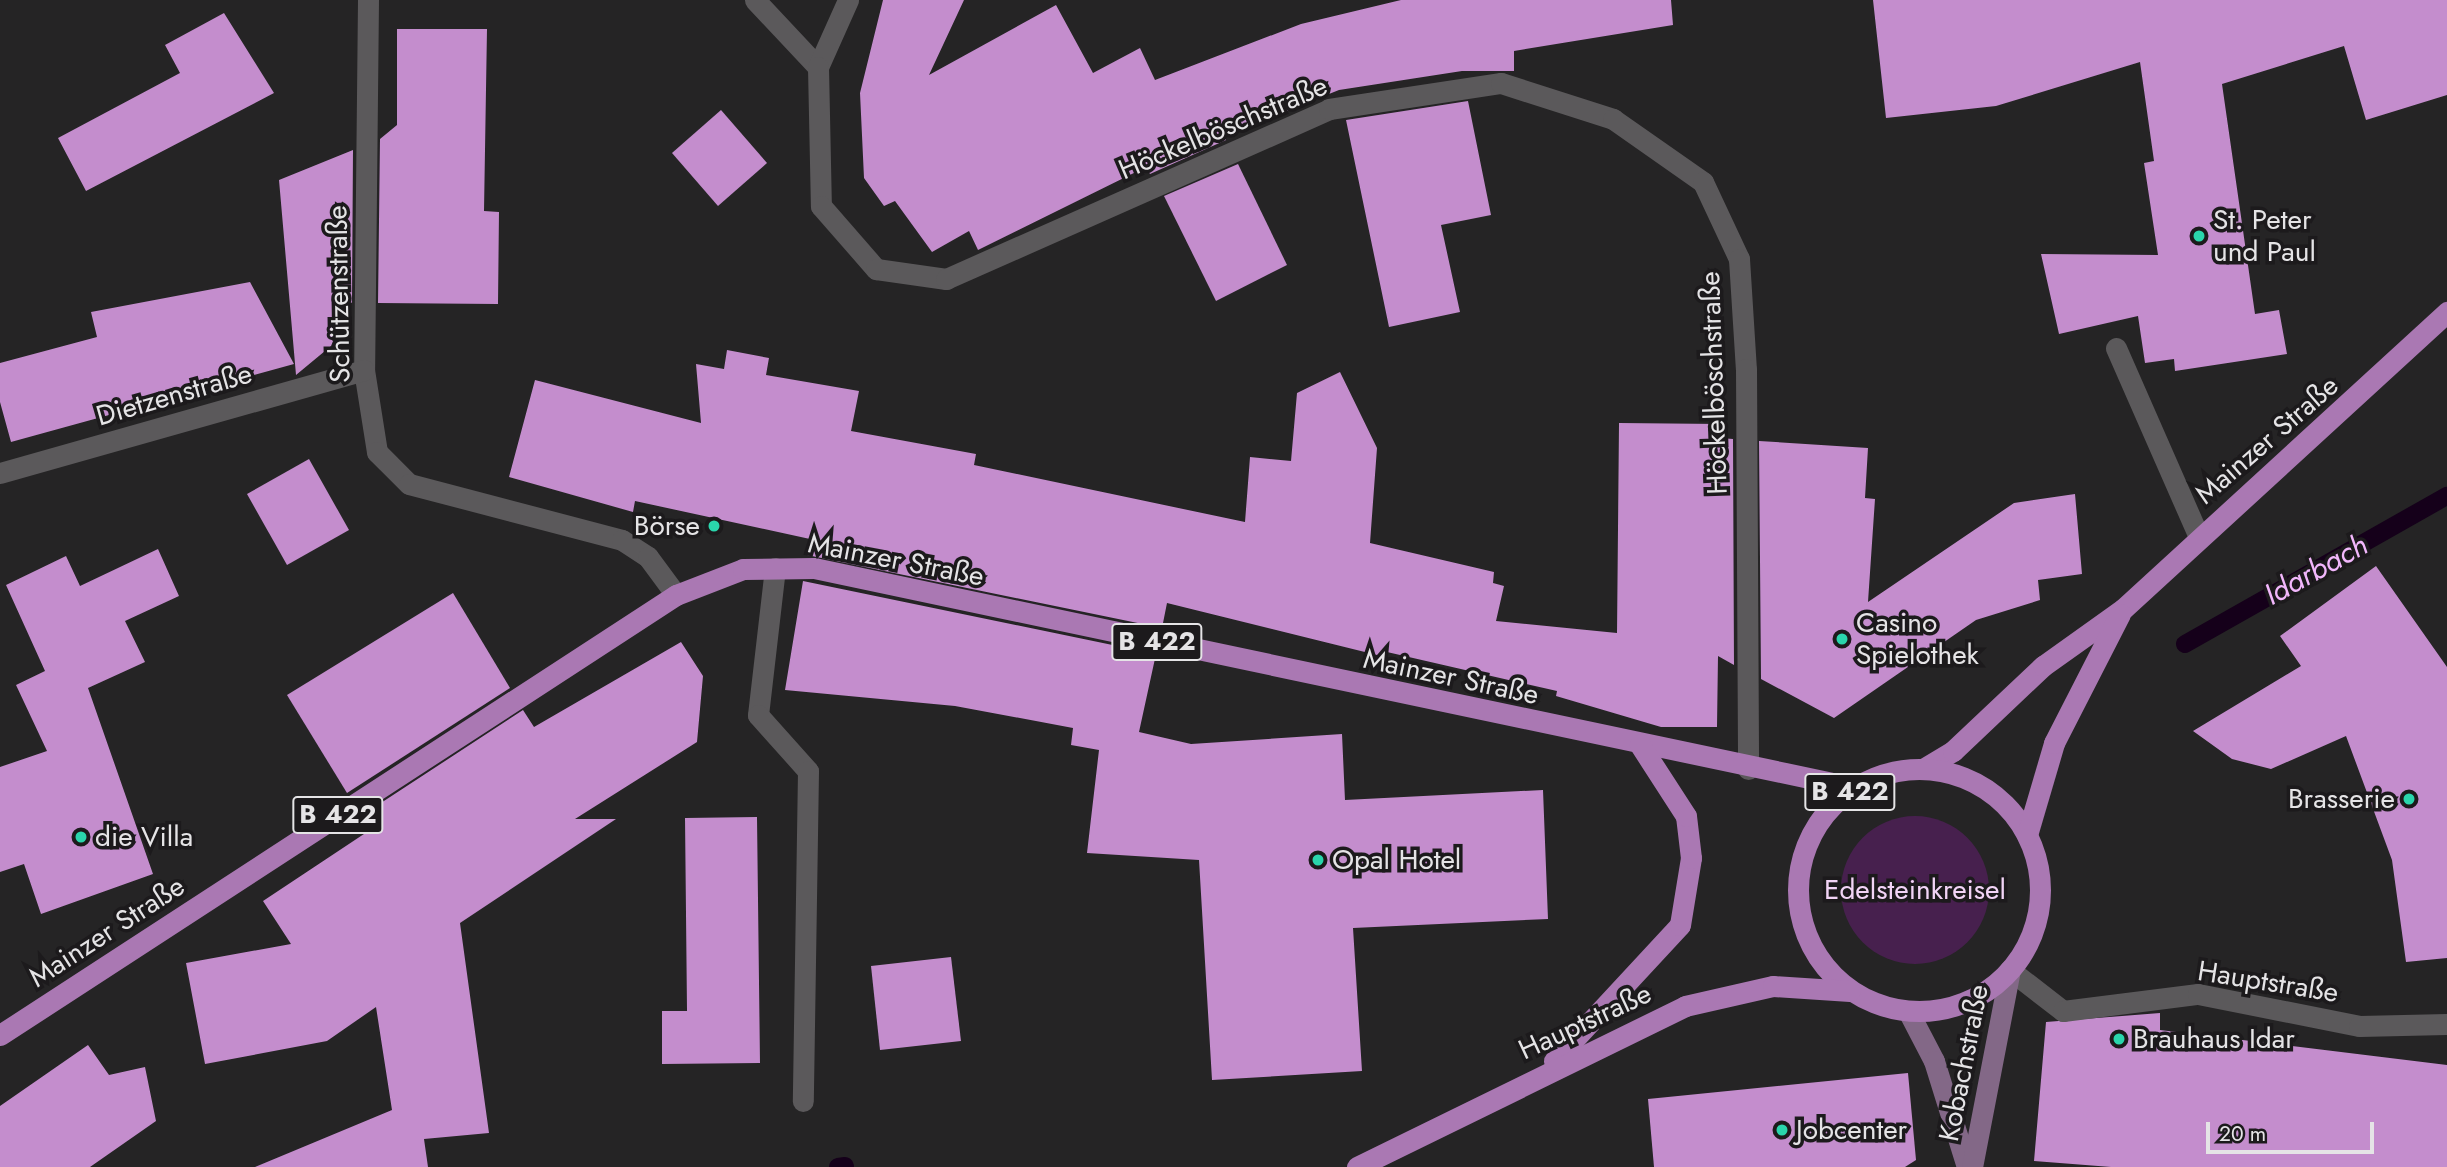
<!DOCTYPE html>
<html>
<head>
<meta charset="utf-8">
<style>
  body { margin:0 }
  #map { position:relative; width:2447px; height:1167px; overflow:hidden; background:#252425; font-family:Jost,sans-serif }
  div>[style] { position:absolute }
  .green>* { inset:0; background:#47204e }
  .round { border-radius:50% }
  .stream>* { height:18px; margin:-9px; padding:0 9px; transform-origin:9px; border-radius:9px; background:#15001a }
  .building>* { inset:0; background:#c48dcd }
  .lane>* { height:21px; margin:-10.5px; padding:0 10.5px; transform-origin:10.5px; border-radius:10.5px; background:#5b595b }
  .street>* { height:21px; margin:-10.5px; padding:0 10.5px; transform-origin:10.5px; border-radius:10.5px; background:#5b595b }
  .secondary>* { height:21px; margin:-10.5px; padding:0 10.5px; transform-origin:10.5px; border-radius:10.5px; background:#836887 }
  .primary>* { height:21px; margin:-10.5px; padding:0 10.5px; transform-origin:10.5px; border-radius:10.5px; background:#aa78b3 }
  .primary>.ring { margin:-10.5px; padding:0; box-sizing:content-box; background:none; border:21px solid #aa78b3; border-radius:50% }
  .dots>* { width:19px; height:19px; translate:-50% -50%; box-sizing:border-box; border:4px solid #1c1a1c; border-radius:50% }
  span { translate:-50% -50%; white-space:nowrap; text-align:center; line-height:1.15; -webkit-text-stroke:7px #1c1a1c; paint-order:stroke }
  .shield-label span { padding:2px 5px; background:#1c1a1c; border:2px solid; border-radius:5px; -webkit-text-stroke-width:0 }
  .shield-label { font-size:26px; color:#e5e4e6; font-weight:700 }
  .street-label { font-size:28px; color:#e5e4e6 }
  .poi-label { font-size:28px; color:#e5e4e6 }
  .left { translate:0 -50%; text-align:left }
  .right { translate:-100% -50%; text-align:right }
  .park-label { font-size:28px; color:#f2d4f6 }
  .water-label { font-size:30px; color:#f2b7fc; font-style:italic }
  .scale { position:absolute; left:2206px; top:1122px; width:168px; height:32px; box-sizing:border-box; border:4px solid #e5e4e6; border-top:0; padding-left:9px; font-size:21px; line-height:24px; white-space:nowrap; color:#e5e4e6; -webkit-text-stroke:5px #1c1a1c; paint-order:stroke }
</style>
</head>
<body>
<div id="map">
  <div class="green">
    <div class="round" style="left:1841px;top:816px;width:148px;height:148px"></div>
  </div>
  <div class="stream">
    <div style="left:2185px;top:644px;width:301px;rotate:-29.5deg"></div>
    <div style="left:838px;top:1167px;width:7px;rotate:-8deg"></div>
  </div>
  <div class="building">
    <div style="clip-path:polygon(883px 0,964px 0,929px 75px,1056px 5px,1093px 73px,1140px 48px,1155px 80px,1301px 24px,1401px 0,1671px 0,1673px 25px,1514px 51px,1514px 71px,1462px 71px,1339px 90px,1224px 136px,1226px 140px,1150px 174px,1146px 167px,978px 250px,969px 231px,932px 252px,895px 201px,884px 206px,864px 178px,860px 93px)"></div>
    <div style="clip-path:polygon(1873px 0,2447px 0,2447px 95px,2366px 120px,2344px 46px,2222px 84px,2255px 314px,2279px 310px,2287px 354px,2175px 371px,2174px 359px,2145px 363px,2138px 316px,2059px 334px,2041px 254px,2158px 255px,2144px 163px,2154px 161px,2140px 62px,1996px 106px,1886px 118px)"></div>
    <div style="clip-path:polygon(224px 13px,274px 93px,86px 191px,58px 138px,180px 73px,165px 45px)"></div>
    <div style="clip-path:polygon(397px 29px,487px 29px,484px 211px,499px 212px,498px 304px,378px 303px,380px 139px,397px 125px)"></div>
    <div style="clip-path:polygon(1468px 101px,1491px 215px,1441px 225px,1460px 312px,1389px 327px,1346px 120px)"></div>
    <div style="clip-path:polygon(721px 110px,767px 163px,718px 206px,672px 153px)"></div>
    <div style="clip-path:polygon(353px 150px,352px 303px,336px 302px,338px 329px,331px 346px,296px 375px,279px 180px)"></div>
    <div style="clip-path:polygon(1238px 164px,1287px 265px,1216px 301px,1164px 196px)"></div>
    <div style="clip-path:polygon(250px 282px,294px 364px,11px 442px,0 402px,0 363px,97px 337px,91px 312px)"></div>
    <div style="clip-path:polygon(727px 350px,769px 358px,766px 375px,859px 391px,851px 431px,976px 454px,974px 465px,1245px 522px,1250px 457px,1291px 461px,1297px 393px,1340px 372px,1377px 448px,1370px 543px,1494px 572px,1493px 583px,1504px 586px,1496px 621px,1617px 633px,1619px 423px,1720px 424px,1720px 438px,1733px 439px,1734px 665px,1718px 656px,1717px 727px,1661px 727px,1556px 696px,1557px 691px,1387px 652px,1385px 657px,1167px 603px,1162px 628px,807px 555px,810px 539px,635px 501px,633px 512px,509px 477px,535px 380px,701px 423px,696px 364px,724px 369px)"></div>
    <div style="clip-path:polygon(1759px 441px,1868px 448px,1865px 498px,1875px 499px,1868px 602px,2014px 503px,2075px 494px,2082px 574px,2038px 580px,2040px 600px,1976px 620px,1834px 718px,1761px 679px)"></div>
    <div style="clip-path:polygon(309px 459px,349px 530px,287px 565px,247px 494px)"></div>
    <div style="clip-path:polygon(158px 549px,179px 596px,125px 621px,145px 662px,88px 688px,153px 874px,41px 914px,24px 864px,0 872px,0 767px,47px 751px,16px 685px,45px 671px,6px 585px,66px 556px,80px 586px)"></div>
    <div style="clip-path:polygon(2376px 566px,2447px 667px,2447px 958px,2406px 962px,2392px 860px,2346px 736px,2271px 769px,2232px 759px,2193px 731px,2301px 666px,2280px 636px)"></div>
    <div style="clip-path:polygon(803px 581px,1156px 654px,1139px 732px,1191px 744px,1342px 734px,1345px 800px,1543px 790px,1548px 919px,1353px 928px,1362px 1071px,1212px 1080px,1199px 860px,1087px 853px,1099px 750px,1071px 745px,1073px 728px,955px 706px,785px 690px)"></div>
    <div style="clip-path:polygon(453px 593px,510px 688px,347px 793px,287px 695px)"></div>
    <div style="clip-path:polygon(681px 642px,703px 676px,697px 742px,575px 819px,616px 819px,460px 923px,489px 1133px,424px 1139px,428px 1167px,255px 1167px,392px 1110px,376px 1007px,327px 1041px,205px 1064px,186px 963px,291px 944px,263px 901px,370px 830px,361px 816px,523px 710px,534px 727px)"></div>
    <div style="clip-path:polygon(757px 817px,760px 1063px,662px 1064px,662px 1011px,687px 1011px,685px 818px)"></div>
    <div style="clip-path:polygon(951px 957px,961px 1041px,880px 1050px,871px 966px)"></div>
    <div style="clip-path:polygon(2160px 1013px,2160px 1030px,2447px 1065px,2447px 1167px,2111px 1167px,2034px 1161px,2046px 1022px)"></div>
    <div style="clip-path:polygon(88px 1045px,109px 1075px,145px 1067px,156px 1121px,90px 1167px,0 1167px,0 1106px)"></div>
    <div style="clip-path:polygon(1908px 1073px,1916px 1160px,1905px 1167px,1654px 1167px,1648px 1099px)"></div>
  </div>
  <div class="lane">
    <div style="left:2116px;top:348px;width:206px;rotate:66.3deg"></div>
    <div style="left:775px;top:568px;width:148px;rotate:96.6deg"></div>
    <div style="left:758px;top:715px;width:75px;rotate:48.2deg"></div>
    <div style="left:808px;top:771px;width:330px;rotate:90.9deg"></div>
  </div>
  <div class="street">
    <div style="left:368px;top:0;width:370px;rotate:90.6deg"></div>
    <div style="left:364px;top:370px;width:83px;rotate:81deg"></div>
    <div style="left:377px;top:452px;width:45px;rotate:45deg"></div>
    <div style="left:409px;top:484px;width:220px;rotate:14.7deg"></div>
    <div style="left:622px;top:540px;width:31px;rotate:33deg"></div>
    <div style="left:648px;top:557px;width:47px;rotate:53.6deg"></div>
    <div style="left:755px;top:0;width:92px;rotate:46.8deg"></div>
    <div style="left:848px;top:0;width:73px;rotate:114.1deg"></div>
    <div style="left:818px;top:67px;width:139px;rotate:88.8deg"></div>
    <div style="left:821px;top:206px;width:84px;rotate:48.9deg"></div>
    <div style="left:876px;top:269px;width:71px;rotate:8.1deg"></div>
    <div style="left:946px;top:279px;width:419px;rotate:-23.9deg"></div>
    <div style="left:1329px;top:109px;width:174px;rotate:-8.6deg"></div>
    <div style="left:1501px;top:83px;width:118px;rotate:17.8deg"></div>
    <div style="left:1613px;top:119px;width:110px;rotate:35deg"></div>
    <div style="left:1703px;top:182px;width:85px;rotate:64.9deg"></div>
    <div style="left:1739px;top:259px;width:110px;rotate:86.4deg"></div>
    <div style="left:1746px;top:369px;width:400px;rotate:89.7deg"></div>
    <div style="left:0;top:473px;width:378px;rotate:-15.8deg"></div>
    <div style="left:2010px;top:970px;width:67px;rotate:37.7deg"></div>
    <div style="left:2063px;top:1011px;width:136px;rotate:-7.2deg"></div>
    <div style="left:2198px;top:994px;width:164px;rotate:11.2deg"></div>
    <div style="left:2359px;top:1026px;width:88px;rotate:-1.3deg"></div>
  </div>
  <div class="secondary">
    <div style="left:1908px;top:1011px;width:56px;rotate:62.5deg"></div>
    <div style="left:1934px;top:1061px;width:111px;rotate:72.7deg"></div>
    <div style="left:1972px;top:1167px;width:201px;rotate:-79.1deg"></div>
  </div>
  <div class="primary">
    <div style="left:1923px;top:769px;width:35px;rotate:-31deg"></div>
    <div style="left:1953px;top:751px;width:124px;rotate:-43.4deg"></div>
    <div style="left:2043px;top:666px;width:98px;rotate:-35.5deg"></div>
    <div style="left:2123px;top:609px;width:440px;rotate:-42.5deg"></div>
    <div class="ring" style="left:1798px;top:769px;width:221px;height:221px"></div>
    <div style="left:2027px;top:835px;width:96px;rotate:-73.6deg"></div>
    <div style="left:2054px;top:743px;width:145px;rotate:-62.9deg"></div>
    <div style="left:0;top:1035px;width:807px;rotate:-33.06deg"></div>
    <div style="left:676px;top:595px;width:72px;rotate:-21.2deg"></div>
    <div style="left:743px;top:569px;width:71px;rotate:-0.8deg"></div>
    <div style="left:814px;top:568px;width:1065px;rotate:11.92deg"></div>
    <div style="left:1554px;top:1061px;width:185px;rotate:-47.2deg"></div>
    <div style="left:1680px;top:925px;width:68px;rotate:-80.7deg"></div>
    <div style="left:1691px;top:858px;width:42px;rotate:-96.8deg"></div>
    <div style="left:1686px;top:816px;width:85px;rotate:-122.9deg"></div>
    <div style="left:1357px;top:1167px;width:365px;rotate:-26.1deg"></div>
    <div style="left:1685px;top:1006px;width:90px;rotate:-12.8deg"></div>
    <div style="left:1773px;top:986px;width:77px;rotate:3.7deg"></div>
  </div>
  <div class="dots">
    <div style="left:2199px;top:236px;background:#2ad5ac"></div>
    <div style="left:714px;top:526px;background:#2ad5ac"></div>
    <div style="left:1842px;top:639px;background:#2ad5ac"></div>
    <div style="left:2409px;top:799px;background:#2ad5ac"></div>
    <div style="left:81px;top:837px;background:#2ad5ac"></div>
    <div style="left:1318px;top:860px;background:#2ad5ac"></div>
    <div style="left:2119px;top:1039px;background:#2ad5ac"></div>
    <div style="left:1782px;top:1130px;background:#2ad5ac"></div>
  </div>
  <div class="shield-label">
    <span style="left:1157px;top:642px">B 422</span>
    <span style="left:1850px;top:792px">B 422</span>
    <span style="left:338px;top:815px">B 422</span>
  </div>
  <div class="street-label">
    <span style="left:1223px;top:128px;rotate:-23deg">Höckelböschstraße</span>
    <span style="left:339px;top:294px;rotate:-91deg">Schützenstraße</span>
    <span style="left:1714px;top:383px;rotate:-92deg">Höckelböschstraße</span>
    <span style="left:174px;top:395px;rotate:-16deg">Dietzenstraße</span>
    <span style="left:2267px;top:440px;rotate:-41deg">Mainzer Straße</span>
    <span style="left:896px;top:560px;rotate:11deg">Mainzer Straße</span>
    <span style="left:1451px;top:677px;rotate:12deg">Mainzer Straße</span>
    <span style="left:107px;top:932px;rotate:-33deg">Mainzer Straße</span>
    <span style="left:2268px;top:982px;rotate:9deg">Hauptstraße</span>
    <span style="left:1585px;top:1022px;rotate:-25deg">Hauptstraße</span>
    <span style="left:1964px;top:1063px;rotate:-79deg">Kobachstraße</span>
  </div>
  <div class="poi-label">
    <span class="left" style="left:2213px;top:236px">St. Peter<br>und Paul</span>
    <span class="right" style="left:700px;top:526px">Börse</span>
    <span class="left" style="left:1856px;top:639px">Casino<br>Spielothek</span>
    <span class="right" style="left:2395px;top:799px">Brasserie</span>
    <span class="left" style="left:95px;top:837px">die Villa</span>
    <span class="left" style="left:1332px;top:860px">Opal Hotel</span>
    <span class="left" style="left:2133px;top:1039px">Brauhaus Idar</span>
    <span class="left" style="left:1796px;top:1130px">Jobcenter</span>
  </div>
  <div class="park-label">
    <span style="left:1915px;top:890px">Edelsteinkreisel</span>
  </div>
  <div class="water-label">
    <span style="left:2316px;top:570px;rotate:-29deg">Idarbach</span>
  </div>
  <div class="scale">20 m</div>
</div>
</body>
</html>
